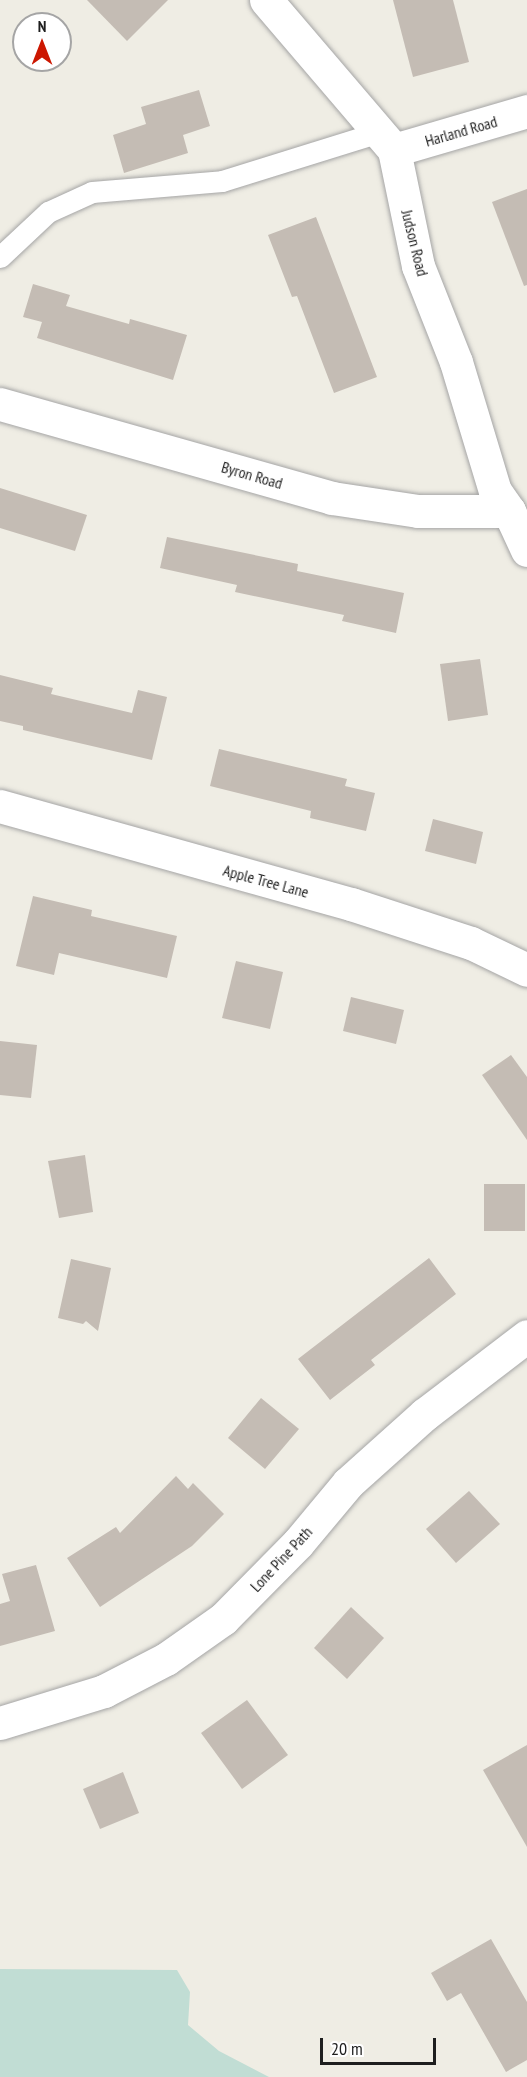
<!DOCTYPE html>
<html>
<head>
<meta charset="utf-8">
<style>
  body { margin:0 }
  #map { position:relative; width:527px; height:2077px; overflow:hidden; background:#efede4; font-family:"PT Sans Narrow",sans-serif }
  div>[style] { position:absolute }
  .wetland>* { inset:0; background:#c1ddd4 }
  .building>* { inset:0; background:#c4bcb4 }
  .roads { filter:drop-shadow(0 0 2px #a5a5a5) drop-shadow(0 0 2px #a5a5a5) }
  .service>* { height:21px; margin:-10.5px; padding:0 10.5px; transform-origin:10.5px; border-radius:10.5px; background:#fff }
  .minor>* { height:33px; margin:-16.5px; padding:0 16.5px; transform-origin:16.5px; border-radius:16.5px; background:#fff }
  span { translate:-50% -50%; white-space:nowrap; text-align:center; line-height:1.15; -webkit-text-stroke:4.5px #fff; paint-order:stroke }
  .street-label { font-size:16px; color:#1e1e1e }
  .north { position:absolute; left:12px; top:12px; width:60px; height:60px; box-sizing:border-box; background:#fff; border:2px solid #a5a5a5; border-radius:50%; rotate:0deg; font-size:16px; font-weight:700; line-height:24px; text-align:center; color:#1e1e1e }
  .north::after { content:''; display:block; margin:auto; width:21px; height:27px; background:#cc1701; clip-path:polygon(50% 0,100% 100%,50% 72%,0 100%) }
  .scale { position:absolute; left:320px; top:2038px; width:116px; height:27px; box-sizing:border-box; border:3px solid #1e1e1e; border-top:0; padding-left:8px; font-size:18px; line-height:21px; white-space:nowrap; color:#1e1e1e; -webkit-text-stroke:4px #fff; paint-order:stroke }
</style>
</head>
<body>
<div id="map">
  <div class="wetland">
    <div style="clip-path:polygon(0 1969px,177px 1970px,190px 1992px,188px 2025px,219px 2051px,269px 2077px,0 2077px)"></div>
  </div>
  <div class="building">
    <div style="clip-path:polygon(87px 0,168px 0,127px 41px)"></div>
    <div style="clip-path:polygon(393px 0,453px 0,469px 62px,413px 77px)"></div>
    <div style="clip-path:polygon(199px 90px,210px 126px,183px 135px,188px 153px,124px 173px,113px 135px,146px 124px,141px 107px)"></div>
    <div style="clip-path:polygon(527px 189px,527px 285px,524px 286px,492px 202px)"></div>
    <div style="clip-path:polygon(316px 217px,377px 377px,334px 393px,297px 296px,292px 297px,268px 235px)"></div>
    <div style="clip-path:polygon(33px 284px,70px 295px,66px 306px,129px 324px,130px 319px,187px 335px,173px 380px,37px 338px,42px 322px,23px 317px)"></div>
    <div style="clip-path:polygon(0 488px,87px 515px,75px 551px,0 528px)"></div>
    <div style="clip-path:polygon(167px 537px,298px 564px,297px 571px,404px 593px,396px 633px,342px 621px,344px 615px,235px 592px,237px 585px,160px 568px)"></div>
    <div style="clip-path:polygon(480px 659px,488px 715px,448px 721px,440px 664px)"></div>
    <div style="clip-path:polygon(0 675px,53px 688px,51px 694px,132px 713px,138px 690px,167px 697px,152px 760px,23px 730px,23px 726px,0 721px)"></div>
    <div style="clip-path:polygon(219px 749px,347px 779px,345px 786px,375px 793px,366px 831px,310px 818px,311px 811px,210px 786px)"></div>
    <div style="clip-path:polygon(433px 819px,483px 832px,476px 864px,425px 851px)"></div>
    <div style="clip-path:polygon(33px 896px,92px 910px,91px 916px,177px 936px,167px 978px,59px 953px,54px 975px,16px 966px)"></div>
    <div style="clip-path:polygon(236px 961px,283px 972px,270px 1029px,222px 1018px)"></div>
    <div style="clip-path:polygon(351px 997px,404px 1010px,396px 1044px,343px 1031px)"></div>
    <div style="clip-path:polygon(0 1041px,37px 1045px,31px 1098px,0 1095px)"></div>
    <div style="clip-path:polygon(511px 1055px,527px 1077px,527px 1140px,482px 1075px)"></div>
    <div style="clip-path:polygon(85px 1155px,93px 1212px,59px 1218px,48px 1161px)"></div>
    <div style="clip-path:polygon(484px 1184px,525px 1184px,525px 1231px,484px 1231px)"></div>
    <div style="clip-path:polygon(429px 1258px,456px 1294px,371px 1360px,375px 1365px,330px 1400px,298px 1359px)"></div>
    <div style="clip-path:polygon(71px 1259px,111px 1268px,98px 1331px,86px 1321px,83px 1324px,58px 1318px)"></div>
    <div style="clip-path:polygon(261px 1398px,299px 1429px,265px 1469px,228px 1438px)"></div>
    <div style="clip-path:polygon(176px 1476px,188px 1489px,193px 1483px,224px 1514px,192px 1546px,100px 1607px,67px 1558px,116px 1527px,120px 1533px)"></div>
    <div style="clip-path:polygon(469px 1491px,500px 1524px,456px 1563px,426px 1529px)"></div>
    <div style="clip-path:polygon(36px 1565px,55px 1631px,0 1646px,0 1604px,10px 1601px,2px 1574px)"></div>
    <div style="clip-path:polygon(351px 1607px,384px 1638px,347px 1679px,314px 1648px)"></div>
    <div style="clip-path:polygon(247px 1700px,288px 1755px,242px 1789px,201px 1733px)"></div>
    <div style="clip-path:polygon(527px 1745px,527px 1847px,483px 1770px)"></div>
    <div style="clip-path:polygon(123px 1772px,139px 1813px,100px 1829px,83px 1789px)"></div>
    <div style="clip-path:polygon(491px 1939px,527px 2002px,527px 2060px,506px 2072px,461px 1993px,447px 2001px,431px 1973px)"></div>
  </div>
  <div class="roads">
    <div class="service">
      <div style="left:0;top:257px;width:66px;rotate:-43.2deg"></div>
      <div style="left:48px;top:212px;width:48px;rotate:-24.4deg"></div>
      <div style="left:92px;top:192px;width:130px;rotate:-4.8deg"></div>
      <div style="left:222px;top:181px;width:164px;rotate:-17.3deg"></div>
    </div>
    <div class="minor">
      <div style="left:266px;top:0;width:197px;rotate:49.5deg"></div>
      <div style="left:394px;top:150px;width:118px;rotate:78.3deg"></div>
      <div style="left:418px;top:266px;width:103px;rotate:68.4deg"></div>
      <div style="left:456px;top:362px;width:135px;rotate:73.2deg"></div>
      <div style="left:495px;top:491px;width:24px;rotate:55deg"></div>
      <div style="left:509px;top:511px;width:43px;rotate:65.2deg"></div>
      <div style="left:394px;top:150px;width:139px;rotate:-16.3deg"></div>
      <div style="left:0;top:404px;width:345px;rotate:15.8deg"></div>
      <div style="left:332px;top:498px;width:87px;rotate:8.6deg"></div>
      <div style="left:418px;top:511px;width:91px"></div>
      <div style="left:0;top:806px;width:364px;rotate:15.6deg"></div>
      <div style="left:351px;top:904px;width:126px;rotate:18deg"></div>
      <div style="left:471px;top:943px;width:62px;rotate:25.7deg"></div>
      <div style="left:0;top:1723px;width:109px;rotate:-17.1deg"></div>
      <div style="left:104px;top:1691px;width:70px;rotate:-27.3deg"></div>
      <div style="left:166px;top:1659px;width:70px;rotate:-35.1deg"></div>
      <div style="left:223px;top:1619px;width:107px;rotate:-45.4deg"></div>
      <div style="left:298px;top:1543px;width:78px;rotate:-50.2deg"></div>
      <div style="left:348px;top:1483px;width:103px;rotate:-41.9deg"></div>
      <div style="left:425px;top:1414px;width:128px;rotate:-37.4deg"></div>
    </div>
  </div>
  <div class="street-label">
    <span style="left:461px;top:131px;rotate:-16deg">Harland Road</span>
    <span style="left:415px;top:243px;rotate:76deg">Judson Road</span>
    <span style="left:252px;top:475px;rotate:16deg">Byron Road</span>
    <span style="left:266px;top:881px;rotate:15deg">Apple Tree Lane</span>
    <span style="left:281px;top:1559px;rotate:-47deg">Lone Pine Path</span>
  </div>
  <div class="north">N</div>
  <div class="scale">20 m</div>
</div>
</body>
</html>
